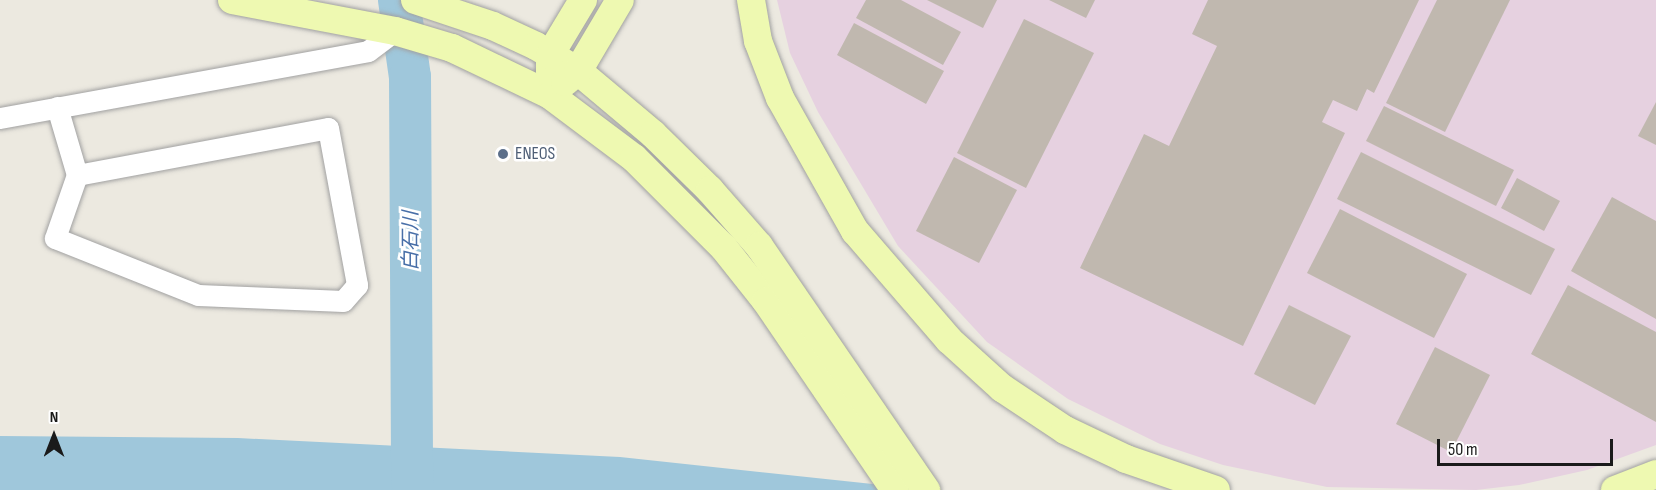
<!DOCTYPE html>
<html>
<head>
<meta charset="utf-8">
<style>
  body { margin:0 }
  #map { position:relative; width:1656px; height:490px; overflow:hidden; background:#ece9e0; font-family:"Sofia Sans Condensed","Noto Sans JP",sans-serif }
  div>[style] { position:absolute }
  .industrial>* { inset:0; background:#e6d1e0 }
  .water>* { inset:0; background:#9fc7db }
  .river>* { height:42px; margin:-21px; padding:0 21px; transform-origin:21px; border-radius:21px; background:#9fc7db }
  .building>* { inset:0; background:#c0b8af }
  .roads { filter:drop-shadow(0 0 2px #a1a1a1) drop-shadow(0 0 2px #a1a1a1) }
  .street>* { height:21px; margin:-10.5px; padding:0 10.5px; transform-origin:10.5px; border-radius:10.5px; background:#fff }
  .secondary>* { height:28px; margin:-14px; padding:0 14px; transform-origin:14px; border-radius:14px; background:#eef9b1 }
  .dots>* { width:16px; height:16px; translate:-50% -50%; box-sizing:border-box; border:3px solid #fff; border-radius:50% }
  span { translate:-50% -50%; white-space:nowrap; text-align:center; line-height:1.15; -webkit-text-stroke:5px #fff; paint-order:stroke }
  .service-label { font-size:18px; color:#4e5e75 }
  .left { translate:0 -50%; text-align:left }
  .water-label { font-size:20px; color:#486fa8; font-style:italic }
  .north { position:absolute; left:24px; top:406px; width:60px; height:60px; -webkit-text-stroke:4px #fff; paint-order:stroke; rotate:0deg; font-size:16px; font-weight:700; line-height:24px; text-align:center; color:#1a1a1a }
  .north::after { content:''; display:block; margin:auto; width:21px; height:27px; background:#1a1a1a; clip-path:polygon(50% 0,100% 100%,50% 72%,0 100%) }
  .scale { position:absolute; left:1437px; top:439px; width:176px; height:27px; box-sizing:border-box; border:3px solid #1a1a1a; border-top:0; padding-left:8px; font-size:18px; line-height:21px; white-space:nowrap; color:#1a1a1a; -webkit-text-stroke:4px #fff; paint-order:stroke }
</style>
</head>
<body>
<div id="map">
  <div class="industrial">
    <div style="clip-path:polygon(777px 0,1656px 0,1656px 445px,1587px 470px,1519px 485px,1476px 490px,1327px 487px,1223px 465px,1160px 444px,1068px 399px,987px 342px,898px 246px,818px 112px,790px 53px)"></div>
  </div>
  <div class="water">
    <div style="clip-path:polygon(0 436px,238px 438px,620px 457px,929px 490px,0 490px)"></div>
  </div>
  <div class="river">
    <div style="left:399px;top:0;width:78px;rotate:81.9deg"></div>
    <div style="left:410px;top:77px;width:405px;rotate:89.7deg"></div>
  </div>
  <div class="building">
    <div style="clip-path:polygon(866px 0,901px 0,961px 32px,943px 65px,856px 18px)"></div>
    <div style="clip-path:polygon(927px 0,997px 0,983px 28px)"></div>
    <div style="clip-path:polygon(1049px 0,1095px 0,1086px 18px)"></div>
    <div style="clip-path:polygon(1208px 0,1419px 0,1374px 93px,1367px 89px,1357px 111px,1333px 100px,1322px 122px,1345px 133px,1243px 346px,1080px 268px,1144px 134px,1169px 146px,1217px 46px,1192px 34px)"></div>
    <div style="clip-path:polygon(1437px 0,1510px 0,1445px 132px,1386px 103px)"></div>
    <div style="clip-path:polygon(1024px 19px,1094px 53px,1026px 188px,957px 153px)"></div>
    <div style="clip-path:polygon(854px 23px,944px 71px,926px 104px,837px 55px)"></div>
    <div style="clip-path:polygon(1656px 102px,1656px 145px,1638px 136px)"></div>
    <div style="clip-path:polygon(1384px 106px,1514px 170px,1496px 206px,1366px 141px)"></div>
    <div style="clip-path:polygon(1361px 152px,1555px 249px,1531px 295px,1337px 199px)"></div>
    <div style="clip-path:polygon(954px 157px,1017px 190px,979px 263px,916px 231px)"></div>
    <div style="clip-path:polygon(1517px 178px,1560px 201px,1544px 231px,1501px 208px)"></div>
    <div style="clip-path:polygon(1612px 197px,1656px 221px,1656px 319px,1571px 271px)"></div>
    <div style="clip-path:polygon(1340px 209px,1467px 274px,1434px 338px,1307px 273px)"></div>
    <div style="clip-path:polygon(1568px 285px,1656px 332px,1656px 422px,1531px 354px)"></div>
    <div style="clip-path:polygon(1289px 305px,1351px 336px,1315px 405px,1254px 374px)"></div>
    <div style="clip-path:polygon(1435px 347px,1490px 375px,1451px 452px,1396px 424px)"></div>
  </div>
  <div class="roads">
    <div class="street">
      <div style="left:57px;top:107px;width:71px;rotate:73.6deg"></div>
      <div style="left:77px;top:175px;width:255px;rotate:-10.6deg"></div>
      <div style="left:328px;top:128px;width:160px;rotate:79.5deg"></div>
      <div style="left:357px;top:285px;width:21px;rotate:131deg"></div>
      <div style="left:343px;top:301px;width:145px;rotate:-177.6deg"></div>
      <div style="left:198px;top:295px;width:154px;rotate:-158.3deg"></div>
      <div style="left:55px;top:238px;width:67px;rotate:-70.8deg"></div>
      <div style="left:0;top:118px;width:374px;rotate:-10.3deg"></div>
      <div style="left:368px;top:51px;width:34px;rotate:-37deg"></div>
    </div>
    <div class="secondary">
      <div style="left:232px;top:0;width:166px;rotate:10.8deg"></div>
      <div style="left:395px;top:31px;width:59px;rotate:16.6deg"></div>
      <div style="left:452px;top:48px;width:109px;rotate:25.6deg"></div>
      <div style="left:550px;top:95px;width:105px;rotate:36.9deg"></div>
      <div style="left:634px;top:158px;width:127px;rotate:45deg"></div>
      <div style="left:724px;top:248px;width:68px;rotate:51.6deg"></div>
      <div style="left:766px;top:301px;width:229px;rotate:55.7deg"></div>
      <div style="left:415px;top:0;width:82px;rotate:18.4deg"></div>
      <div style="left:493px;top:26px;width:47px;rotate:24.9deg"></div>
      <div style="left:536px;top:46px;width:49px;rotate:30.8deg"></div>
      <div style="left:578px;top:71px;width:98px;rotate:40deg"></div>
      <div style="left:653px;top:134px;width:80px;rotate:44.5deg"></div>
      <div style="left:710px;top:190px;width:74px;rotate:48.8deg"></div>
      <div style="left:759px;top:246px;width:296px;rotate:55.6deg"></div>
      <div style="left:751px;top:0;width:42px;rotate:80.3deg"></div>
      <div style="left:758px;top:41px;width:61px;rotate:68.9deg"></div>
      <div style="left:780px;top:98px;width:153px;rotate:60.6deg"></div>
      <div style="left:855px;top:231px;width:144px;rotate:49.2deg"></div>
      <div style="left:949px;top:340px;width:72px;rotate:42.2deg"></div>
      <div style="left:1002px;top:388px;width:76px;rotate:33.7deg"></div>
      <div style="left:1065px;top:430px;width:68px;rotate:25.4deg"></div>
      <div style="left:1126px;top:459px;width:95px;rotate:19deg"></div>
      <div style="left:550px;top:72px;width:17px;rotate:-90deg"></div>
      <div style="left:550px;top:55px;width:64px;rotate:-59deg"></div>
      <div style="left:565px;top:82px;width:17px;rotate:-40deg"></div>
      <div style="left:578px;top:71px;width:82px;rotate:-59.4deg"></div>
      <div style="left:1615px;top:490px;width:44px;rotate:-21.3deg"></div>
    </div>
  </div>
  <div class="dots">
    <div style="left:503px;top:154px;background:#5c6f8a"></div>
  </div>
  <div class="service-label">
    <span class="left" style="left:515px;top:154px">ENEOS</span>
  </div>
  <div class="water-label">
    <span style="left:411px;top:241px;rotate:-90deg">白石川</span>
  </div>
  <div class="north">N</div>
  <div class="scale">50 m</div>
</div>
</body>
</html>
